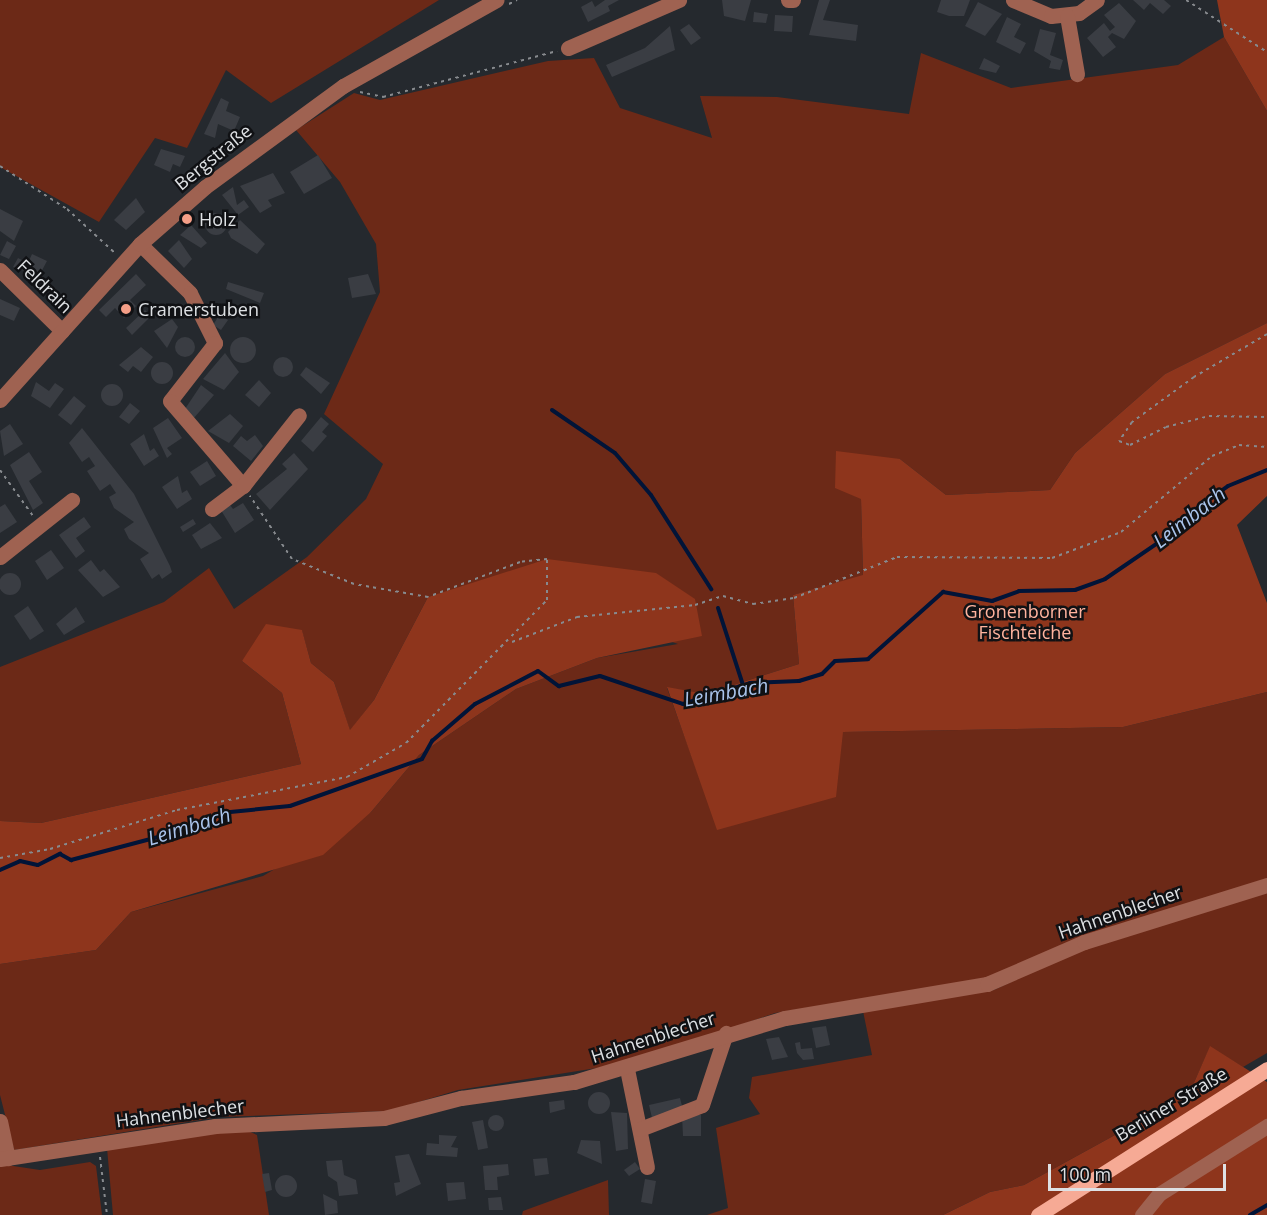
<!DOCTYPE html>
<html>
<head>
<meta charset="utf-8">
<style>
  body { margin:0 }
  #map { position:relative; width:1267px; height:1215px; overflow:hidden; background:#25292e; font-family:"Open Sans",sans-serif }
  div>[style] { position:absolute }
  .green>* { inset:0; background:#6c2917 }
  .forest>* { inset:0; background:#8e351c }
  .stream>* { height:4px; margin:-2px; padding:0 2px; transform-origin:2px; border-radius:2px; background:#011438 }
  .building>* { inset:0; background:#3a3d43 }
  .round { border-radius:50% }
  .path>* { height:2px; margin-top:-1px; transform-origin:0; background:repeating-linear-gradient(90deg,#878a8e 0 3px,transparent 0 7.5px) }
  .minor>* { height:15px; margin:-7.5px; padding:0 7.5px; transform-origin:7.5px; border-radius:7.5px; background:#9f6251 }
  .major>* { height:15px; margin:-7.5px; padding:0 7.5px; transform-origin:7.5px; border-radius:7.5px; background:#f6aa95 }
  .dots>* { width:16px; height:16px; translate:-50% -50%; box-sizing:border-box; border:3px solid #101114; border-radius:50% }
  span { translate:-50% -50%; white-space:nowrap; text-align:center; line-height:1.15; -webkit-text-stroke:5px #101114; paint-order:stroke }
  .street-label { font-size:18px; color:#dee1e4 }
  .poi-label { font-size:18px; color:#dee1e4 }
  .left { translate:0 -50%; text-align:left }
  .park-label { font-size:18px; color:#ffb39e }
  .water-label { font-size:20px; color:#aac4eb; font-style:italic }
  .scale { position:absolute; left:1048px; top:1164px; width:178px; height:27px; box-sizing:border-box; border:3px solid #dee1e4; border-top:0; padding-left:8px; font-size:18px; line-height:21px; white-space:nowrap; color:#dee1e4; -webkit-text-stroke:4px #101114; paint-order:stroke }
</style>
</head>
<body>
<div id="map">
  <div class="green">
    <div style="clip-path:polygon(0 0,439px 0,271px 103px,226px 70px,187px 148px,155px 138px,99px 222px,0 167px)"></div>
    <div style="clip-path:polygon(1224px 37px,1267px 111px,1267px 323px,1165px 374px,1075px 453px,1050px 490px,946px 495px,900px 459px,861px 499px,863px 576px,793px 595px,799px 664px,705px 694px,667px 688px,718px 829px,843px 732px,1123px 727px,1267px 692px,1267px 879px,985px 979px,775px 1013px,635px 1062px,458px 1090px,389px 1111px,218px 1117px,14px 1150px,0 1095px,0 964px,96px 950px,131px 912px,263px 876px,371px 812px,419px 755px,516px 689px,597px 658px,678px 644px,488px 580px,428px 597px,374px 700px,350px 731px,334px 682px,311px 663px,302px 631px,242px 661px,282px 693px,301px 764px,41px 823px,0 821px,0 667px,164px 602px,209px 568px,234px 609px,307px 557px,366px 499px,383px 464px,324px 414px,380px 292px,376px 244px,340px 182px,296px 130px,354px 93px,380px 100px,548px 61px,594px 58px,620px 108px,712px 138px,700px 96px,777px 97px,909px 114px,921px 53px,1011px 88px,1178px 65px)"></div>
    <div style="clip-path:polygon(1267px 893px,1267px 1053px,1243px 1067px,1210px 1047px,1193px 1085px,1126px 1129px,1024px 1185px,990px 1192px,943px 1215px,707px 1215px,728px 1208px,716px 1128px,760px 1114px,749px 1098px,752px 1077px,872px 1055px,863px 1011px,994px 990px,1089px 945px)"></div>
    <div style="clip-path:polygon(239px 1127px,257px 1135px,269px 1215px,113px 1215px,107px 1148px)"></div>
    <div style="clip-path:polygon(90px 1162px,96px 1166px,102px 1215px,0 1215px,0 1164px,40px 1170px)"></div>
    <div style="clip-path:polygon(608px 1180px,609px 1215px,522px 1215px,523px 1211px)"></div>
  </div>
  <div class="forest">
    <div style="clip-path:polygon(1217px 0,1267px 0,1267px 111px,1224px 37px)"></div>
    <div style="clip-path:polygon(1267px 323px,1267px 496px,1237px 525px,1267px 603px,1267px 692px,1123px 727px,843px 732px,836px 797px,717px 830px,667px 687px,705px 694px,799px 664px,793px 595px,863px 575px,861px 499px,835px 488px,836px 451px,900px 459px,946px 495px,1050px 490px,1075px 453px,1165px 374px)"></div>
    <div style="clip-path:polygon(547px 559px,656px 573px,695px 599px,702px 636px,597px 658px,516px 689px,419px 755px,371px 812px,323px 855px,131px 912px,96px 950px,0 964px,0 821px,41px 823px,301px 764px,282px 693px,242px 661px,266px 624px,302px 630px,311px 663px,334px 682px,350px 730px,374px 700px,428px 597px)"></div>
    <div style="clip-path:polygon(1210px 1046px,1267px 1082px,1267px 1215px,943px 1215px,990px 1192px,1024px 1185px,1126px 1129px,1193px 1085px)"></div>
  </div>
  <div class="stream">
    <div style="left:552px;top:410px;width:76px;rotate:34.3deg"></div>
    <div style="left:615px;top:453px;width:55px;rotate:49.4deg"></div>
    <div style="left:651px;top:495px;width:112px;rotate:57.4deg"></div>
    <div style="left:718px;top:608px;width:81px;rotate:72deg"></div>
    <div style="left:0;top:870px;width:22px;rotate:-24deg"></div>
    <div style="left:20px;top:861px;width:18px;rotate:13deg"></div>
    <div style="left:38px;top:865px;width:25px;rotate:-27deg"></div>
    <div style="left:60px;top:854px;width:13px;rotate:29deg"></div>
    <div style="left:71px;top:860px;width:141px;rotate:-14.8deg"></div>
    <div style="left:207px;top:824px;width:17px;rotate:-40deg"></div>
    <div style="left:220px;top:813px;width:70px;rotate:-5.7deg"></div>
    <div style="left:290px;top:806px;width:140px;rotate:-19.6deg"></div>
    <div style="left:422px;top:759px;width:21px;rotate:-61deg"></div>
    <div style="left:432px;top:741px;width:57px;rotate:-40.7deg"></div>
    <div style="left:475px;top:704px;width:71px;rotate:-27.6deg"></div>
    <div style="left:538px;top:671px;width:26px;rotate:36deg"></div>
    <div style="left:559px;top:686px;width:42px;rotate:-13.7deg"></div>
    <div style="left:600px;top:676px;width:88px;rotate:18.6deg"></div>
    <div style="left:683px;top:704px;width:70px;rotate:-17.4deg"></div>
    <div style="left:750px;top:683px;width:49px;rotate:-2.3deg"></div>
    <div style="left:799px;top:681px;width:24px;rotate:-17deg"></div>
    <div style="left:822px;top:674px;width:18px;rotate:-45deg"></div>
    <div style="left:835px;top:661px;width:33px;rotate:-3deg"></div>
    <div style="left:868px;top:659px;width:101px;rotate:-41.8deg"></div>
    <div style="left:943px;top:592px;width:50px;rotate:10.4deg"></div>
    <div style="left:992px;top:601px;width:29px;rotate:-20deg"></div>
    <div style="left:1019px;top:591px;width:56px;rotate:-1deg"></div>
    <div style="left:1075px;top:590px;width:32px;rotate:-20deg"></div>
    <div style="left:1105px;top:579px;width:76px;rotate:-34.3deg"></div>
    <div style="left:1168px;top:536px;width:14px;rotate:-60deg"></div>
    <div style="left:1175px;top:524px;width:65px;rotate:-35.6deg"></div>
    <div style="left:1228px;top:486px;width:42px;rotate:-22.3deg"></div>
    <div style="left:1250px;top:1215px;width:20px;rotate:-30deg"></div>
  </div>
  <div class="building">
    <div style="clip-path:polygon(605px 0,619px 0,608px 6px,610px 11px,588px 22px,581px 7px,592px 1px,595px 7px)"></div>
    <div style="clip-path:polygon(722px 0,751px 0,745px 21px,724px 16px)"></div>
    <div style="clip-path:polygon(819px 0,830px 0,823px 20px,858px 25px,856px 41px,809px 35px)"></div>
    <div style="clip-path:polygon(941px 0,970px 0,964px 16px,949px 16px,937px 12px)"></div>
    <div style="clip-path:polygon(1133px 0,1164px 0,1171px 6px,1163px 14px,1150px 3px,1144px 10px)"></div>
    <div style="clip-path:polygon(978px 2px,1002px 14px,985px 36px,965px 26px)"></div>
    <div style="clip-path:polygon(1119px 3px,1136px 21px,1124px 39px,1112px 33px,1108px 37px,1116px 47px,1103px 57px,1087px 38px,1104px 23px,1110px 31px,1115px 27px,1104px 15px)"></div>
    <div style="clip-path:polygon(754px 12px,768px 14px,766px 23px,753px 22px)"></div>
    <div style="clip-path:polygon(775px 15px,793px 16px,792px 32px,774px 31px)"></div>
    <div style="clip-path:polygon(1007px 17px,1021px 24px,1014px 37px,1026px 43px,1020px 54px,996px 42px)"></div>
    <div style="clip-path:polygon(689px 24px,701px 38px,691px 45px,680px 30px)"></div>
    <div style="clip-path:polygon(670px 26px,675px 50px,612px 77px,606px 65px,645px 48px)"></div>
    <div style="clip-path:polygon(1040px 29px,1056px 33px,1050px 55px,1063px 60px,1060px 70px,1049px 68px,1051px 61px,1034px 51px)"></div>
    <div style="clip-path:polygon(984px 58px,1000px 66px,996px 73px,979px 69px)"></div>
    <div style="clip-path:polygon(221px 98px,229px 102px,226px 111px,240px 117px,234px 131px,218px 124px,215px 138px,204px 134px)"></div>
    <div style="clip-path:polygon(161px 149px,185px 156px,180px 167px,173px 164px,170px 172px,154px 165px)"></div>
    <div style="clip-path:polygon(318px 155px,332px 178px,304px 194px,290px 172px)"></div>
    <div style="clip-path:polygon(273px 173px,285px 193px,268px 200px,272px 206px,260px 213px,240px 186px)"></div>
    <div style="clip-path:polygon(233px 187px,237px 205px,244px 200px,249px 207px,238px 215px,222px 195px)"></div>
    <div style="clip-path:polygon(136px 198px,145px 212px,126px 230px,114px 220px)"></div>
    <div style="clip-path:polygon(0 209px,23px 221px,14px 241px,0 231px)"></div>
    <div class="round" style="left:205px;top:213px;width:22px;height:22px"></div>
    <div style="clip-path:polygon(240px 220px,265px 244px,257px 254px,231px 238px,228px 232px)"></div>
    <div style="clip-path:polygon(191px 225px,207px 243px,201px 248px,180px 235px)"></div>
    <div style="clip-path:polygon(179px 240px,192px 259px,184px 268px,168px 251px)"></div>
    <div style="clip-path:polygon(7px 241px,16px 246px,9px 259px,0 255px)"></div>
    <div style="clip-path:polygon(32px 254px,47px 261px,39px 276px,13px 267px,18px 258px,28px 263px)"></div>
    <div style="clip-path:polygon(136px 274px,146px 285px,130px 300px,136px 306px,124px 318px,115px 308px,106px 317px,99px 310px)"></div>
    <div style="clip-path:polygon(368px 274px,376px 294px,352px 298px,348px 278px)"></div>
    <div style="clip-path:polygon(228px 282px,264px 293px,260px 303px,226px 289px)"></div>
    <div style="clip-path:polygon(0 299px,20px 308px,14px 321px,0 315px)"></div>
    <div style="clip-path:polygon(145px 310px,151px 316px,132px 335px,126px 328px)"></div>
    <div style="clip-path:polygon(220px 314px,228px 320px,221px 330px,213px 325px)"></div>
    <div style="clip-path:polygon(172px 319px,178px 327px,167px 348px,154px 331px)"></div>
    <div class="round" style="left:175px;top:337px;width:20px;height:20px"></div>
    <div class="round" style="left:230px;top:337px;width:26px;height:26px"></div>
    <div style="clip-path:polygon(141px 347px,153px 357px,141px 372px,133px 366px,128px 372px,119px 365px)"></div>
    <div style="clip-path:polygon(225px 353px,239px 372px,224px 390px,203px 379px)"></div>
    <div class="round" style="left:273px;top:357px;width:20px;height:20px"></div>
    <div class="round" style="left:151px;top:362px;width:22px;height:22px"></div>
    <div style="clip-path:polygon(306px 367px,330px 383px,321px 394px,300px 375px)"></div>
    <div style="clip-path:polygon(259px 380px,271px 393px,259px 407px,245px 395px)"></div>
    <div style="clip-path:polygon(36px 382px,49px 391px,55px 383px,64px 389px,50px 408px,31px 396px)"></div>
    <div class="round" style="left:101px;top:384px;width:22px;height:22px"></div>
    <div style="clip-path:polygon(201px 385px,214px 395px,193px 419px,185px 409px)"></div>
    <div style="clip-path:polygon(74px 396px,86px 406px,71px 425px,58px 415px)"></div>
    <div style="clip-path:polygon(130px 403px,140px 411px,129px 424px,119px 417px)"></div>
    <div style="clip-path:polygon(230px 414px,243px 426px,229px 443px,208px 431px)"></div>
    <div style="clip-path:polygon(321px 417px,329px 424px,322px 432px,327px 436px,313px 452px,301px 441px)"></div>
    <div style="clip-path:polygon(168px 418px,182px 438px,167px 448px,172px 454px,167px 458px,153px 428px)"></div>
    <div style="clip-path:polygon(10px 424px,23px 444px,4px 456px,0 431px)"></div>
    <div style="clip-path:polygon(82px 428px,134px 494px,170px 566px,172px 572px,162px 579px,159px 574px,152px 579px,140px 559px,149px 553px,129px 539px,124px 529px,134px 522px,114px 508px,109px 497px,116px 493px,110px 484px,100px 491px,87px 471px,95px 466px,89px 457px,82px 462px,69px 443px)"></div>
    <div style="clip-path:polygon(144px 434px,150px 451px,154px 448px,159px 456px,144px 466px,130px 444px)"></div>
    <div style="clip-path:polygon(255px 435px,263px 446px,251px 461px,233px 446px,241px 436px,247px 441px)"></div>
    <div style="clip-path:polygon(29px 452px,42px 472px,29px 481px,43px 503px,33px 510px,10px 465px)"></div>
    <div style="clip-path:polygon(294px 453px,308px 469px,270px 510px,256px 494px,287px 469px,282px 464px)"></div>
    <div style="clip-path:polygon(207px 461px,216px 476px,200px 486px,190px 472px)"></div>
    <div style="clip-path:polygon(178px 476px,182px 493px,187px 490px,192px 499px,177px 509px,162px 487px)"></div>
    <div style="clip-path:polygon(227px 501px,233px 509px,243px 503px,254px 520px,235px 533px,219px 507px)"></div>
    <div style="clip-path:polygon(5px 504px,17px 522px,0 533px,0 507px)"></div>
    <div style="clip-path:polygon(84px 517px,91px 527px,76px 538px,85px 551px,76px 558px,59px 535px)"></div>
    <div style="clip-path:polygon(193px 519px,196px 524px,183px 532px,180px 527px)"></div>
    <div style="clip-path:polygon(210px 523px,222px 538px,201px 549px,192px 535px)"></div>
    <div style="clip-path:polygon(51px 550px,64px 568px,47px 580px,35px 561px)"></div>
    <div style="clip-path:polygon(91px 560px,100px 572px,104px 569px,120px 587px,103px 597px,78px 570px)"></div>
    <div class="round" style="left:-1px;top:573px;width:22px;height:22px"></div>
    <div style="clip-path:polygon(28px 606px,44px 631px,30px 640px,14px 616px)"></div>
    <div style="clip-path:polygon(76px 607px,85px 622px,64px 635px,56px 624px)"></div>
    <div style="clip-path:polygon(826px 1026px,830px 1045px,816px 1048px,812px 1028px)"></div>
    <div style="clip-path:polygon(779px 1037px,788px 1057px,772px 1060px,766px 1039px)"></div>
    <div style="clip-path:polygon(800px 1042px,801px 1049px,812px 1048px,814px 1059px,803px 1060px,797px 1053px,795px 1043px)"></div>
    <div class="round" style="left:588px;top:1092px;width:22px;height:22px"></div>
    <div style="clip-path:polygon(680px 1098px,683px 1110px,652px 1118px,649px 1105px)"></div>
    <div style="clip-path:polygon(564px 1100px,565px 1109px,550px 1113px,549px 1102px)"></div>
    <div style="clip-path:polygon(611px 1112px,627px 1113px,628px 1149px,616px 1151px)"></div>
    <div class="round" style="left:488px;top:1115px;width:16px;height:16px"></div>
    <div style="clip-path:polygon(682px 1115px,701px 1115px,701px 1136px,683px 1136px)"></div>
    <div style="clip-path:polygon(483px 1120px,488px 1148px,478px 1150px,472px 1122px)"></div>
    <div style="clip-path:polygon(439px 1135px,457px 1136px,451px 1147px,458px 1148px,457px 1157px,426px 1155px,427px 1143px,439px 1144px)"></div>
    <div style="clip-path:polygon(581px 1140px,600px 1141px,602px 1164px,577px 1153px)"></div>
    <div style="clip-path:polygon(409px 1154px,421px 1184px,396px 1196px,394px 1183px,400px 1182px,395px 1156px)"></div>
    <div style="clip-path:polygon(547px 1158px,549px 1174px,535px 1176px,533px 1159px)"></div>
    <div style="clip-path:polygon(342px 1160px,344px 1175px,356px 1180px,358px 1194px,339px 1196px,337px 1182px,328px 1176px,326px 1161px)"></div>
    <div style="clip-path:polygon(635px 1162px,640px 1169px,629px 1176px,624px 1170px)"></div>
    <div style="clip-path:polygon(508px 1164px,509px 1175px,497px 1177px,498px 1190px,485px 1190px,483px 1166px)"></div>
    <div style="clip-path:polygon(269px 1173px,272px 1190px,265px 1192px,262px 1174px)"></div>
    <div class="round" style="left:275px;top:1175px;width:22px;height:22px"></div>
    <div style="clip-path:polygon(645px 1179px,656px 1181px,652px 1204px,641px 1202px)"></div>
    <div style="clip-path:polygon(464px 1182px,466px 1199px,448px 1201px,446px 1183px)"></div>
    <div style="clip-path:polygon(323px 1194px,337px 1201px,338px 1213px,325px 1215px)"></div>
    <div style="clip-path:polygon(501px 1197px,503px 1210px,489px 1210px,488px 1198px)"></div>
  </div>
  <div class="path">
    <div style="left:1186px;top:0;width:96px;rotate:32.7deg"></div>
    <div style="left:509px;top:4px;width:9px;rotate:-27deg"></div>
    <div style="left:360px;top:92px;width:24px;rotate:12deg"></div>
    <div style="left:383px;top:97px;width:180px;rotate:-14.8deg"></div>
    <div style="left:0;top:166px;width:80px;rotate:32.7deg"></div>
    <div style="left:67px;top:209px;width:65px;rotate:42.5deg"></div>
    <div style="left:1267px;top:334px;width:85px;rotate:149.5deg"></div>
    <div style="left:1194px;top:377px;width:77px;rotate:144deg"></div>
    <div style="left:1132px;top:422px;width:23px;rotate:124deg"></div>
    <div style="left:1119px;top:441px;width:12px;rotate:20deg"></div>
    <div style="left:1130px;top:445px;width:40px;rotate:-26.6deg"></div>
    <div style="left:1166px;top:427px;width:44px;rotate:-14.3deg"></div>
    <div style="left:1209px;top:416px;width:58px;rotate:1deg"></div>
    <div style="left:0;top:470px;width:57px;rotate:54.3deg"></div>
    <div style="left:512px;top:642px;width:70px;rotate:-21deg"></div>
    <div style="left:577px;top:617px;width:119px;rotate:-5.8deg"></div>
    <div style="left:695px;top:605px;width:29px;rotate:-18deg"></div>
    <div style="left:723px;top:596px;width:31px;rotate:15deg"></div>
    <div style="left:753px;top:604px;width:41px;rotate:-8.3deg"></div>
    <div style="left:794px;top:598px;width:111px;rotate:-21.7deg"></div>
    <div style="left:897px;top:557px;width:155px;rotate:0.4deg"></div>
    <div style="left:1052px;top:558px;width:74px;rotate:-20.6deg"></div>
    <div style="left:1121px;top:532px;width:119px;rotate:-39.9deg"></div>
    <div style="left:1212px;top:456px;width:29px;rotate:-22deg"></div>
    <div style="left:1239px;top:445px;width:28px;rotate:4deg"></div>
    <div style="left:0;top:858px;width:51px;rotate:-10.2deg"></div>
    <div style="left:50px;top:849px;width:133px;rotate:-17.1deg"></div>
    <div style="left:177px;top:810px;width:173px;rotate:-11deg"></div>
    <div style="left:347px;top:777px;width:68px;rotate:-30deg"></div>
    <div style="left:406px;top:743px;width:201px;rotate:-45.4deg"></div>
    <div style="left:547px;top:600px;width:41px;rotate:-90deg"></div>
    <div style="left:547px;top:559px;width:27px;rotate:174deg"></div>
    <div style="left:520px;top:562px;width:98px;rotate:159.2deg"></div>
    <div style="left:428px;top:597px;width:75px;rotate:-170deg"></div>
    <div style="left:354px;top:584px;width:67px;rotate:-158deg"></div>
    <div style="left:292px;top:559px;width:76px;rotate:-123.7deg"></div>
    <div style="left:100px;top:1157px;width:58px;rotate:83.1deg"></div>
  </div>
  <div class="minor">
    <div style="left:788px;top:0;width:5px"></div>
    <div style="left:1013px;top:0;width:41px;rotate:22.8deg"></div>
    <div style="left:1051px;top:16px;width:28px;rotate:-6deg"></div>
    <div style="left:1079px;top:13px;width:22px;rotate:-36deg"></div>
    <div style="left:1067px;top:16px;width:59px;rotate:80.2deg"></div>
    <div style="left:568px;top:48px;width:121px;rotate:-23.4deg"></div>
    <div style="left:140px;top:244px;width:70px;rotate:44.4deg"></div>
    <div style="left:190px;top:293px;width:56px;rotate:63.4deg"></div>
    <div style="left:215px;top:343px;width:73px;rotate:127.8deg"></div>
    <div style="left:170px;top:401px;width:112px;rotate:49.3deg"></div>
    <div style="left:0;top:270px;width:87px;rotate:44.5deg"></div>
    <div style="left:0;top:400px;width:210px;rotate:-48.1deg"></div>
    <div style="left:140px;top:244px;width:86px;rotate:-41.2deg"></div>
    <div style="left:205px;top:187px;width:171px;rotate:-36.2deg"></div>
    <div style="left:343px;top:86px;width:176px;rotate:-29.3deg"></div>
    <div style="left:212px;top:509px;width:39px;rotate:-37deg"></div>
    <div style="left:243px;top:486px;width:90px;rotate:-51.7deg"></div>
    <div style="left:0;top:557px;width:92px;rotate:-38.4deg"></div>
    <div style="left:627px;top:1069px;width:100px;rotate:78.5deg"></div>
    <div style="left:0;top:1121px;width:38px;rotate:78deg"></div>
    <div style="left:640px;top:1129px;width:66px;rotate:-21.2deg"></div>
    <div style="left:702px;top:1105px;width:76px;rotate:-71.6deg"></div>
    <div style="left:0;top:1159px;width:218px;rotate:-8.7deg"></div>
    <div style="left:215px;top:1126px;width:169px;rotate:-2.7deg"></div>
    <div style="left:384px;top:1118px;width:80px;rotate:-14.6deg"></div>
    <div style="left:461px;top:1098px;width:114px;rotate:-8.1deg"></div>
    <div style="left:574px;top:1082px;width:220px;rotate:-16.9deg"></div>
    <div style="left:785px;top:1018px;width:205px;rotate:-9.6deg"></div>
    <div style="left:987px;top:984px;width:106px;rotate:-23.4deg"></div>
    <div style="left:1084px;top:942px;width:192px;rotate:-17.3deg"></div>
    <div style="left:1142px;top:1215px;width:27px;rotate:-51deg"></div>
    <div style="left:1159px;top:1194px;width:128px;rotate:-32.2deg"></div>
  </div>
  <div class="major">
    <div style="left:1038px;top:1215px;width:272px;rotate:-32.5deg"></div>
  </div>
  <div class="dots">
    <div style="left:187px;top:219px;background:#f49e87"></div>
    <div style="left:126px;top:309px;background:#f49e87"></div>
  </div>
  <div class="street-label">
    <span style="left:213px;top:157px;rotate:-39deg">Bergstraße</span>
    <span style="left:45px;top:286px;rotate:44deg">Feldrain</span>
    <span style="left:1120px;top:912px;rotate:-19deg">Hahnenblecher</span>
    <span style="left:653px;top:1037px;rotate:-18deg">Hahnenblecher</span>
    <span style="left:1171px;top:1104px;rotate:-31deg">Berliner Straße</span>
    <span style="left:180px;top:1113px;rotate:-7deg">Hahnenblecher</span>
  </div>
  <div class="poi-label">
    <span class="left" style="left:199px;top:219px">Holz</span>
    <span class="left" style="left:138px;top:309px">Cramerstuben</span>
  </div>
  <div class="park-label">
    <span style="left:1025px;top:622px">Gronenborner<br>Fischteiche</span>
  </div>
  <div class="water-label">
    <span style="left:1189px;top:517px;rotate:-38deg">Leimbach</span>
    <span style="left:726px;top:692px;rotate:-10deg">Leimbach</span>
    <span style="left:189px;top:826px;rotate:-17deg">Leimbach</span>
  </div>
  <div class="scale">100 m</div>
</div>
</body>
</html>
